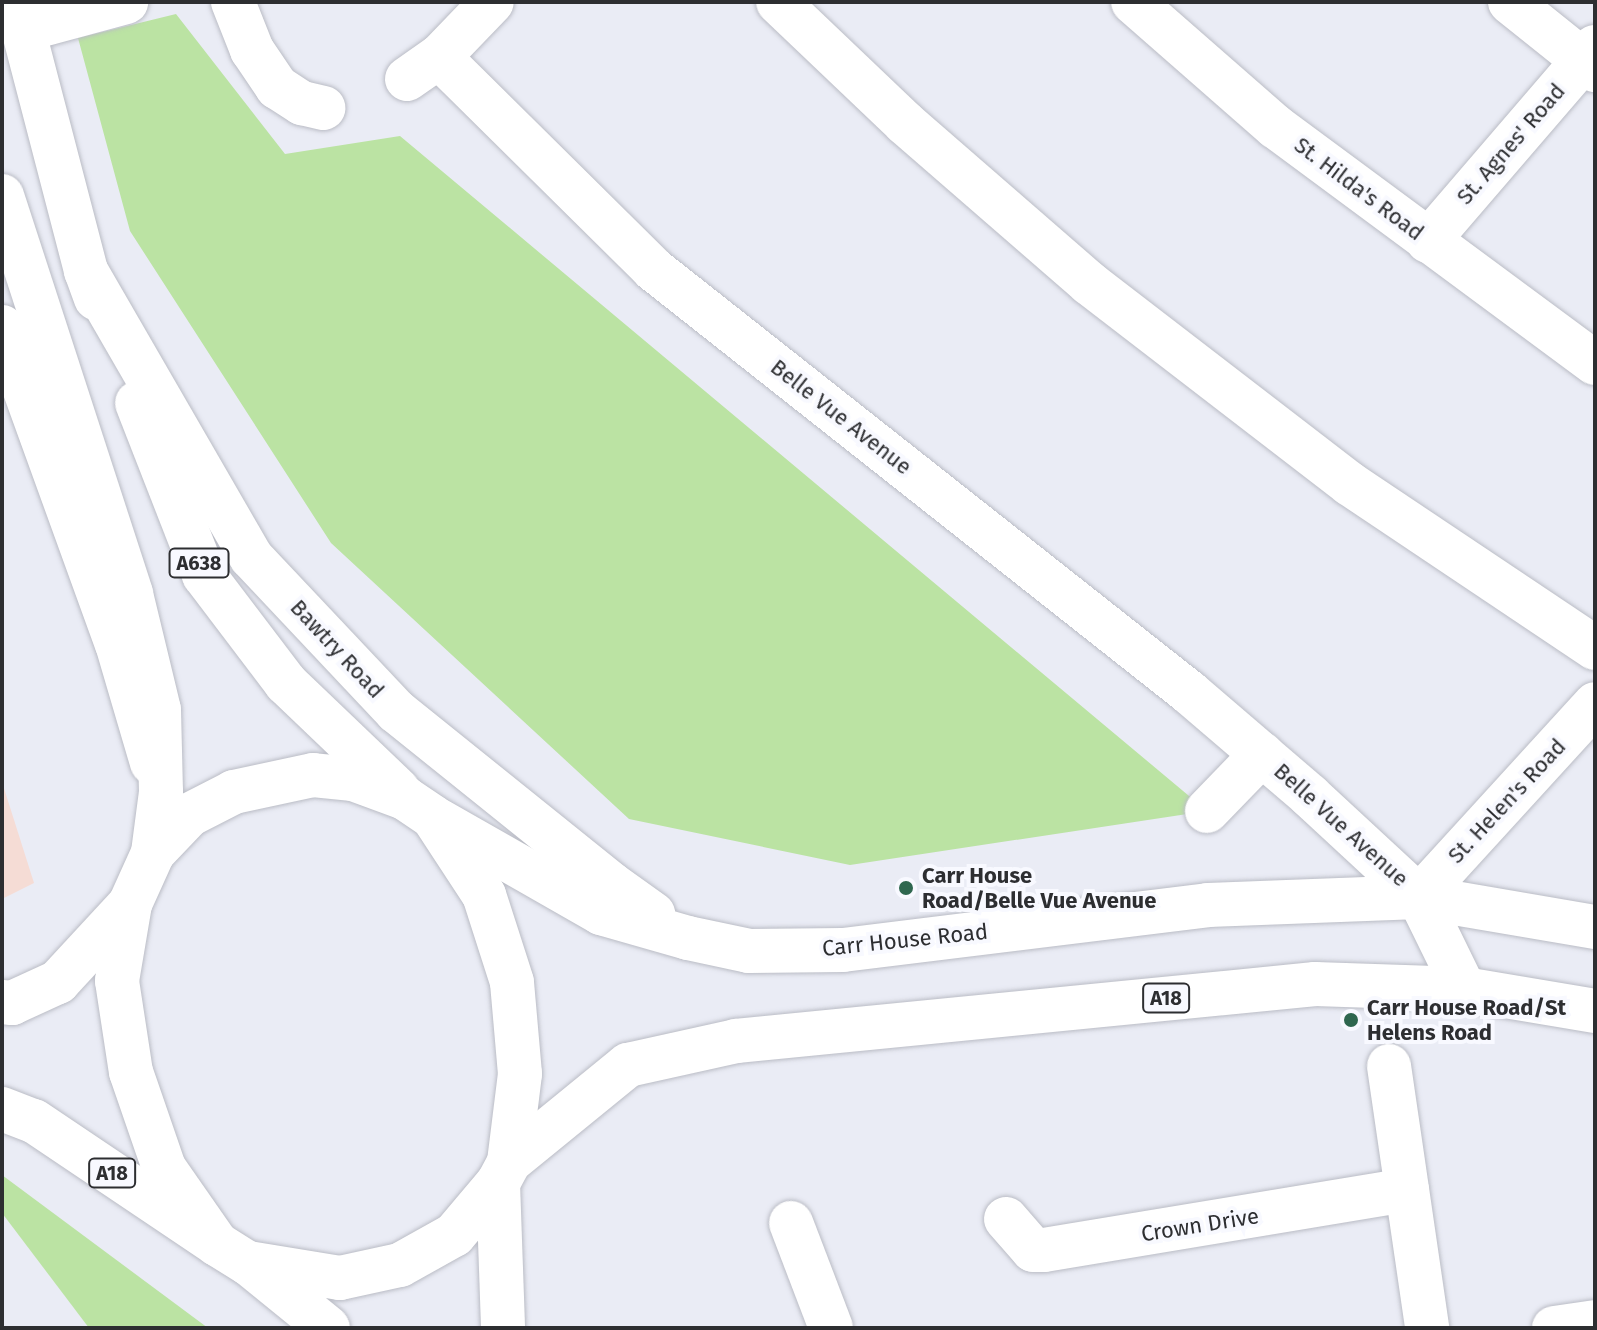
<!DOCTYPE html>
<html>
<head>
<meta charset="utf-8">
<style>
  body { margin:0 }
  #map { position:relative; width:1597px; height:1330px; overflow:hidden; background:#eaecf5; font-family:"Fira Sans",sans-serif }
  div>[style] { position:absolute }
  .commercial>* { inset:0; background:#f5dcd5 }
  .green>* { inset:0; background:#bbe3a3 }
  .roads { filter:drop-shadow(0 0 2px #babcc5) drop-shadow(0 0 2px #babcc5) }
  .minor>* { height:44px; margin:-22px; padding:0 22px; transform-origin:22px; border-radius:22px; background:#fff }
  .highway>* { height:44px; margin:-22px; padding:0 22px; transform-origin:22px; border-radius:22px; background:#fff }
  .dots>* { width:22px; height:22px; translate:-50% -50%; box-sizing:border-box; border:4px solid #f8f9ff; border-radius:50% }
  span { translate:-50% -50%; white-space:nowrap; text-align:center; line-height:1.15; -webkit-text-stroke:8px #f8f9ff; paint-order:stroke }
  .shield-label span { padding:2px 6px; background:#f8f9ff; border:2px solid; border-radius:6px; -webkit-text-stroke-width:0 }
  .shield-label { font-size:20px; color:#2d2e31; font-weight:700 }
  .street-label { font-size:22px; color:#2d2e31 }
  .poi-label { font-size:22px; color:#2d2e31; font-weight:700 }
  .left { translate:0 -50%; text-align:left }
  .frame { position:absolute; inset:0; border:4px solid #2d2e31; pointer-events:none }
</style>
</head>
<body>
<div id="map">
  <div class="commercial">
    <div style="clip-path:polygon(2px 782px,34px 883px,2px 899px)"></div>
  </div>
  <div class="green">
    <div style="clip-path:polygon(176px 14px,285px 154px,400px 136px,1207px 811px,850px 865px,629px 819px,331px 543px,130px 231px,78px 38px)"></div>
    <div style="clip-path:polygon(2px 1175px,208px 1328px,89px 1328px,2px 1213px)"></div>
  </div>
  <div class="roads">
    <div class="minor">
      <div style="left:233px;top:2px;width:52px;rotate:68.4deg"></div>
      <div style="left:252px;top:50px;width:45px;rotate:56deg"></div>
      <div style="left:277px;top:87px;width:30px;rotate:33deg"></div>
      <div style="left:302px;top:103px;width:22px;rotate:13deg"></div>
      <div style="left:778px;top:2px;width:175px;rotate:43.6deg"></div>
      <div style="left:905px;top:123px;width:244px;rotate:41deg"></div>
      <div style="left:1089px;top:283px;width:329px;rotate:37.6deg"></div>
      <div style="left:1350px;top:484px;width:295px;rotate:33.8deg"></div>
      <div style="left:1133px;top:2px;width:190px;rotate:41.2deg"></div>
      <div style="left:1276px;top:127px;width:397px;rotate:36.5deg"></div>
      <div style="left:1510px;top:2px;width:109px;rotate:38.7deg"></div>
      <div style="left:23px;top:30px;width:107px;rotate:-15.2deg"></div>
      <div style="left:439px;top:57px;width:301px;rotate:44.7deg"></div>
      <div style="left:653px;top:269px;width:684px;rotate:38.29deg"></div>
      <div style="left:1190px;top:693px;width:158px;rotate:40.6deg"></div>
      <div style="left:1310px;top:796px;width:149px;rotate:42.8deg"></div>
      <div style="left:1419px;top:897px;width:102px;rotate:63.9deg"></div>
      <div style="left:407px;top:79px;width:39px;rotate:-35deg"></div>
      <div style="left:439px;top:57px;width:76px;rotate:-46.1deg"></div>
      <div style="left:1428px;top:241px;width:256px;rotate:-49.3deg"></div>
      <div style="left:2px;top:327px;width:337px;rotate:70.1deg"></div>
      <div style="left:117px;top:644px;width:124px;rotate:73.6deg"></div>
      <div style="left:1207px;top:811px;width:79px;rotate:-46deg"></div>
      <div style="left:1419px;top:897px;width:261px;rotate:-47.6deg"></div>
      <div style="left:1389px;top:1066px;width:265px;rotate:81.7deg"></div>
      <div style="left:498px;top:1183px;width:145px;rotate:88deg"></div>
      <div style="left:1006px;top:1219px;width:41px;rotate:48.9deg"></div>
      <div style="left:1033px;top:1250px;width:11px"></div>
      <div style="left:1044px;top:1250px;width:368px;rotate:-9.4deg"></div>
      <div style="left:791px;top:1223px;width:112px;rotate:69.1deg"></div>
      <div style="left:248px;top:1263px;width:103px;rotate:39.1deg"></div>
      <div style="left:1554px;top:1328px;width:41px;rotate:-8.3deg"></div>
    </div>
    <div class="highway">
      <div style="left:16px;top:2px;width:278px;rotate:75.4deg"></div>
      <div style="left:86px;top:271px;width:29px;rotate:70deg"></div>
      <div style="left:2px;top:196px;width:418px;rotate:72deg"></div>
      <div style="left:131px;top:594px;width:119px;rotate:76.4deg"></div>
      <div style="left:159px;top:710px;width:82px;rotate:88.6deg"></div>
      <div style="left:161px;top:792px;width:62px;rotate:97.5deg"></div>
      <div style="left:86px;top:271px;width:330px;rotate:60deg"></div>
      <div style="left:251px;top:557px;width:212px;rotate:46.7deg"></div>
      <div style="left:396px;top:711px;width:276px;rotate:38.8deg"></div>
      <div style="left:611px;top:884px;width:52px;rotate:35.5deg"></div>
      <div style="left:137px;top:403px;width:185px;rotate:68.7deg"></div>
      <div style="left:204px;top:575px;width:136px;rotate:52.8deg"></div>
      <div style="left:286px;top:683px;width:155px;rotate:43.7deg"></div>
      <div style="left:438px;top:820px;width:188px;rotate:29.7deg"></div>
      <div style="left:601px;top:913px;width:91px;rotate:16deg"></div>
      <div style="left:688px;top:938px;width:62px;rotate:12deg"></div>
      <div style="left:749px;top:951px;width:94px;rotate:-0.6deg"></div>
      <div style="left:843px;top:950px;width:368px;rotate:-7deg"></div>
      <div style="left:1208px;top:905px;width:211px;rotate:-2.2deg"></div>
      <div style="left:1419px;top:897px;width:179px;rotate:9.7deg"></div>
      <div style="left:2px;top:1002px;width:10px;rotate:6deg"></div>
      <div style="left:12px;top:1003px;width:51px;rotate:-24.5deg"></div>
      <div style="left:58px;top:982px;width:106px;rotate:-47.3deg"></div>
      <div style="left:2px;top:1109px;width:34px;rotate:21deg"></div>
      <div style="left:34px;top:1121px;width:220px;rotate:33.9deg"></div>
      <div style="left:217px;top:1244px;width:36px;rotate:32deg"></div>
      <div style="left:248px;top:1263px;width:93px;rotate:9.3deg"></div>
      <div style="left:340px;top:1278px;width:61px;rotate:-12.2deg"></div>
      <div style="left:400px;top:1265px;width:62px;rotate:-29.1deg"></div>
      <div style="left:454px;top:1235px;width:68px;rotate:-49.8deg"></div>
      <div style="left:498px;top:1183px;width:24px;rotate:-62deg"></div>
      <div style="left:509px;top:1162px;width:89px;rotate:-82.9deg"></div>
      <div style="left:520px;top:1074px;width:92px;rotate:-95deg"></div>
      <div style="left:512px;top:982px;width:91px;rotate:-107.8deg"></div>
      <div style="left:484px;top:895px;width:93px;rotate:-123.2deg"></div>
      <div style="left:433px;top:817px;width:34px;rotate:-146deg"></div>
      <div style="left:405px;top:798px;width:55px;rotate:-159.9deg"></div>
      <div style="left:353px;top:779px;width:40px;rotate:-174.3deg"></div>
      <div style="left:313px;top:775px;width:81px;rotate:167.9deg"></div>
      <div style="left:234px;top:792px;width:51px;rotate:152.9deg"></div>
      <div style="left:189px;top:815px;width:52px;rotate:133.5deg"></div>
      <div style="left:153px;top:853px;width:56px;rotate:114.3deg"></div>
      <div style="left:130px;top:904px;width:78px;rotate:99.6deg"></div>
      <div style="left:117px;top:981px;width:92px;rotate:81.3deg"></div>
      <div style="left:131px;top:1072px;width:102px;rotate:71deg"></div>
      <div style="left:164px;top:1168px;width:93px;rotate:55.1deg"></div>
      <div style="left:509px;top:1162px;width:154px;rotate:-39.2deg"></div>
      <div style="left:628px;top:1065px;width:111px;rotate:-12.5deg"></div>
      <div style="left:736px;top:1041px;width:582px;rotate:-5.62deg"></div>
      <div style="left:1315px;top:984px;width:149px;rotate:1.9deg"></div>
      <div style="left:1464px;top:989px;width:133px;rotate:9.5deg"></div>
    </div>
  </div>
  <div class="dots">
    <div style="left:906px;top:888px;background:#2f674f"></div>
    <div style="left:1351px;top:1020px;background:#2f674f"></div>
  </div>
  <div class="shield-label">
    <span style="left:199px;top:563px">A638</span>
    <span style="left:1166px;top:998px">A18</span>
    <span style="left:112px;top:1173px">A18</span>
  </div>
  <div class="street-label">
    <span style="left:1511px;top:144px;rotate:-49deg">St. Agnes' Road</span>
    <span style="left:1359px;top:189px;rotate:37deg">St. Hilda's Road</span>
    <span style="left:841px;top:417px;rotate:38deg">Belle Vue Avenue</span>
    <span style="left:337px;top:649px;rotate:47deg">Bawtry Road</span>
    <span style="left:1507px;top:801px;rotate:-47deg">St. Helen's Road</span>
    <span style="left:1341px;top:825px;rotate:42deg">Belle Vue Avenue</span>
    <span style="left:905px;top:940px;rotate:-6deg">Carr House Road</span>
    <span style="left:1200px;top:1225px;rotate:-9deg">Crown Drive</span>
  </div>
  <div class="poi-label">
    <span class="left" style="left:922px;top:888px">Carr House<br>Road/Belle Vue Avenue</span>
    <span class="left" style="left:1367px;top:1020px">Carr House Road/St<br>Helens Road</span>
  </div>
  <div class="frame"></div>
</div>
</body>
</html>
